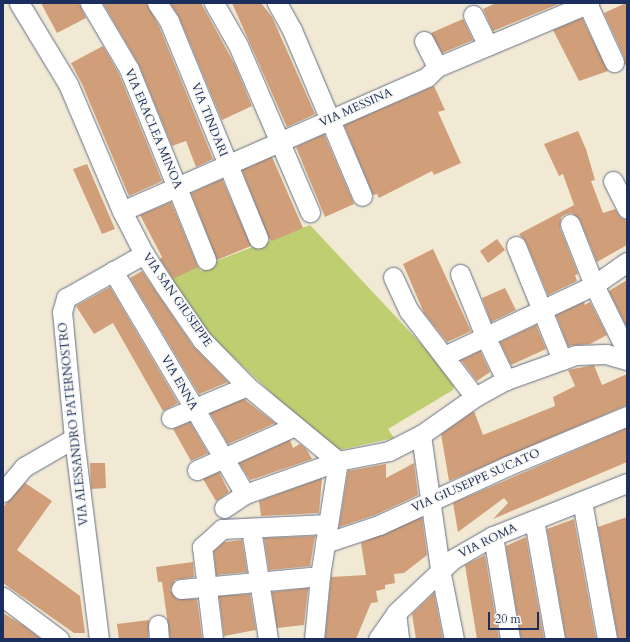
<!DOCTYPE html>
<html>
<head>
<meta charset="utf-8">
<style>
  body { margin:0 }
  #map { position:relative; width:630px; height:642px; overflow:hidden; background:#f1e9d4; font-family:Cardo,serif }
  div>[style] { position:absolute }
  .green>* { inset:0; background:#bece70 }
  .building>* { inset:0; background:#d09f79 }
  .roads { filter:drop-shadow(0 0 1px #667087) drop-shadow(0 0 1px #667087) }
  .minor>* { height:19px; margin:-9.5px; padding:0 9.5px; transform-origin:9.5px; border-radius:9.5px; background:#fff }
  span { translate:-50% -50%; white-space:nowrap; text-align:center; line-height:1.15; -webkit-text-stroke:3px #f6f6f2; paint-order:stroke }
  .street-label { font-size:12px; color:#1b2f5e }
  .frame { position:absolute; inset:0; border:4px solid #1b2f5e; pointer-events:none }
  .scale { position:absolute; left:488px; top:612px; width:51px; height:18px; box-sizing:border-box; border:2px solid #1b2f5e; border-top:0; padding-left:5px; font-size:12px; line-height:14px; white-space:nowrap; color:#1b2f5e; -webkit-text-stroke:3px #f6f6f2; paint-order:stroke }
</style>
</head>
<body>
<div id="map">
  <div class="green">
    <div style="clip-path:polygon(310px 225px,455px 380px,453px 390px,388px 429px,394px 438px,339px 450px,277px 398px,216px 341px,197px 318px,172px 279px,198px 266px,201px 271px,216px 265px,216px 261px)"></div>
  </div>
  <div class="building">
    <div style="clip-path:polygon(41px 3px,79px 3px,86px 18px,57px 33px)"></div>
    <div style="clip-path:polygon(103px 3px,146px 3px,159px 26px,213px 159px,196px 167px,186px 141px,172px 146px,139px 65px)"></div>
    <div style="clip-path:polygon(170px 3px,201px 3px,234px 63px,252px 106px,222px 120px,179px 17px)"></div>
    <div style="clip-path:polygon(232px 3px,261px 3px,272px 17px,315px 114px,287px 127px)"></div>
    <div style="clip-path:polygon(496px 3px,561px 3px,493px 31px,483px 9px)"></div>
    <div style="clip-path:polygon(626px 3px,627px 64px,624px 65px,624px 57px,604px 13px)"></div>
    <div style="clip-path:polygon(582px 18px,608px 71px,579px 81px,553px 30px)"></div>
    <div style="clip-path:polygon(463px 19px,473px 40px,442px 53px,431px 33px)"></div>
    <div style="clip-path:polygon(103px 46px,119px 74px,162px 181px,129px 196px,82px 84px,71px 63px)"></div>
    <div style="clip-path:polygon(434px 86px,445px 110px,438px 112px,461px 163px,434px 175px,432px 171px,379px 198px,377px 194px,373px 195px,344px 125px)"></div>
    <div style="clip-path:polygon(578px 131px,586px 149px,595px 180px,591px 181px,603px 213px,615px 209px,621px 218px,627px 220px,627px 245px,597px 262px,580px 220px,572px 213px,566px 214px,561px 217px,560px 228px,578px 274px,575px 275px,577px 281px,548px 295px,526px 242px,519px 234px,574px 205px,563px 174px,559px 176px,544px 144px)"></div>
    <div style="clip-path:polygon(324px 134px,354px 204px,325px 217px,296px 147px)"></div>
    <div style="clip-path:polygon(272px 157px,303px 228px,272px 241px,269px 239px,242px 170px)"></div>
    <div style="clip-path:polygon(87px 164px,115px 229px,102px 234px,73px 169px)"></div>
    <div style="clip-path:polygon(222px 179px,251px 246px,217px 260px,191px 193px)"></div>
    <div style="clip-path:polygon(171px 202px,198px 267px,173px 279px,160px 259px,162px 257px,140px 215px)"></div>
    <div style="clip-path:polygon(497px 239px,505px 250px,488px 263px,480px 251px)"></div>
    <div style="clip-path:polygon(433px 249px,471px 331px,447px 342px,424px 313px,403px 264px)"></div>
    <div style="clip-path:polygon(142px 271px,193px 346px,228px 382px,199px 394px,130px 278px)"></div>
    <div style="clip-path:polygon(627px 280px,627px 326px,626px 326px,609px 291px)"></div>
    <div style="clip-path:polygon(110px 287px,178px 403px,163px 411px,113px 323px,94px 334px,76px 306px)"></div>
    <div style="clip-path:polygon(505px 288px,516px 310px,491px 322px,482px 298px)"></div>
    <div style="clip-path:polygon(584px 302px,585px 305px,590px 302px,607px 335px,590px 344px,568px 346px,556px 315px)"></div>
    <div style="clip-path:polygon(536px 325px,546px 349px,511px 365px,500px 342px)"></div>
    <div style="clip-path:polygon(480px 351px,490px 372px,477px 381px,461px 360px)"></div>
    <div style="clip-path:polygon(594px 365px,602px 385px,627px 374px,627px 405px,449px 481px,441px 434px,474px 411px,483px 435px,555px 406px,553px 397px,575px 386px,568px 370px)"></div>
    <div style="clip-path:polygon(244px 399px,275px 423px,228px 444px,210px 413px)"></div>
    <div style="clip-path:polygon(190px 422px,208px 453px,191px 461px,173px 429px)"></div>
    <div style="clip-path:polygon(627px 428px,627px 462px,493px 519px,508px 503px,504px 498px,458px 532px,453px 503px)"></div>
    <div style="clip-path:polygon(290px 440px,293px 448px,300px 444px,307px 450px,312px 459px,250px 480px,239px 463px)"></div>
    <div style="clip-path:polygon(90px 463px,105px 463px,106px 488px,91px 489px)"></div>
    <div style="clip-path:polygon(414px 463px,418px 495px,375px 515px,339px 527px,348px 471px,386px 464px,386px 478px)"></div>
    <div style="clip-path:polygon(219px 472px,229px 492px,216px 501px,203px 479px)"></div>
    <div style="clip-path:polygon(322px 478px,319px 513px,261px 516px,259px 501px)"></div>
    <div style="clip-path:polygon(25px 483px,52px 501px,17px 550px,80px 596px,85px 633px,74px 633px,3px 583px,3px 507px)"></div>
    <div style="clip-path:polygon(422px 517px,427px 555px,404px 573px,394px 574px,395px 583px,385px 585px,385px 589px,376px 591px,378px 602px,371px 603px,356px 639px,325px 639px,331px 577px,366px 575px,361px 543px)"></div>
    <div style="clip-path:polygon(627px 517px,627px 639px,618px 639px,598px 527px)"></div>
    <div style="clip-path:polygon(574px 519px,596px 639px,566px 639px,547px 529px)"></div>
    <div style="clip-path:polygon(315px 536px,310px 566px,269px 570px,264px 538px)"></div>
    <div style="clip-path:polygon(526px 537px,544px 639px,521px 639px,506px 546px)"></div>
    <div style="clip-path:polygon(242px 540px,247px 572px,216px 575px,214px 551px,224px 542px)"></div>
    <div style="clip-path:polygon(485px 555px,499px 639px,477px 639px,465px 565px)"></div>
    <div style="clip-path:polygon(193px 562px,194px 577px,175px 580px,170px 590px,177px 599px,197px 599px,202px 638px,170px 639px,162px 582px,158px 582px,156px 567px)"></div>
    <div style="clip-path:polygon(308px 588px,304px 625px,277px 628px,272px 592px)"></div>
    <div style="clip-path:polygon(434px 593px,443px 639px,416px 639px,412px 614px)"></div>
    <div style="clip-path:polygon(250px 594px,256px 630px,224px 636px,219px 596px)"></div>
    <div style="clip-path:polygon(3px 613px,24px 626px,41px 639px,3px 639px)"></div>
    <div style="clip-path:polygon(149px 620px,148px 639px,119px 639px,117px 624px)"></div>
  </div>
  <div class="roads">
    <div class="minor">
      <div style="left:19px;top:3px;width:95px;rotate:58.8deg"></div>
      <div style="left:68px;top:84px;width:138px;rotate:67deg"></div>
      <div style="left:122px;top:211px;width:48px;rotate:62.9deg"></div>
      <div style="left:144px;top:254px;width:37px;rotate:57deg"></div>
      <div style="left:164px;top:285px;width:67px;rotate:55.4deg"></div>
      <div style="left:202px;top:340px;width:64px;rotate:45.6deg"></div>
      <div style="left:247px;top:386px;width:118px;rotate:39.5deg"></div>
      <div style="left:338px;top:461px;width:116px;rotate:98.9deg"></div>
      <div style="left:320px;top:576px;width:63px;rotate:95.4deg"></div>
      <div style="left:90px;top:3px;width:77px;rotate:59.4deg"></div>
      <div style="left:129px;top:69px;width:206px;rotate:68deg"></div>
      <div style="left:157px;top:3px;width:22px;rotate:56deg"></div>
      <div style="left:169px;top:21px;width:235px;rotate:67.7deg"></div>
      <div style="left:214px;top:3px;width:48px;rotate:60.3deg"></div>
      <div style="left:238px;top:45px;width:182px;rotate:66.7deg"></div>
      <div style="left:277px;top:3px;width:31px;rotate:61deg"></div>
      <div style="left:292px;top:30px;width:180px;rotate:67.1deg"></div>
      <div style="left:587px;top:3px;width:65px;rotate:65.4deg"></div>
      <div style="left:473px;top:15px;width:34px;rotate:64deg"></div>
      <div style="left:424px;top:41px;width:29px;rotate:63deg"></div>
      <div style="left:613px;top:181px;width:31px;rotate:63deg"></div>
      <div style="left:122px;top:211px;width:333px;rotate:-23.7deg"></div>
      <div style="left:427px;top:77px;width:14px;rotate:-45deg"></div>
      <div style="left:437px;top:67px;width:165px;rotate:-22.8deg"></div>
      <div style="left:570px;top:224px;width:66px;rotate:68.5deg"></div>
      <div style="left:594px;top:285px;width:75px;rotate:63.8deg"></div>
      <div style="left:516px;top:246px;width:123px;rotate:68deg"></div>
      <div style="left:113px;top:271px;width:259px;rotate:59.4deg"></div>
      <div style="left:460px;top:274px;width:67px;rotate:68deg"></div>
      <div style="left:485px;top:336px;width:49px;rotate:64.5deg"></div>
      <div style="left:393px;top:277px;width:38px;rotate:65deg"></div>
      <div style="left:409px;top:311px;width:108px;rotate:52.5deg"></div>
      <div style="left:444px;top:356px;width:166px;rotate:-25.3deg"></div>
      <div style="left:594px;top:285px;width:40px;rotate:-34.9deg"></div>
      <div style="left:171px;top:418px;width:82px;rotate:-22.8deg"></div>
      <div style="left:421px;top:435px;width:135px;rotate:81.9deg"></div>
      <div style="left:440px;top:569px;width:71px;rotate:78.7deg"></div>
      <div style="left:197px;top:470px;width:107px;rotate:-24.2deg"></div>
      <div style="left:3px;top:492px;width:33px;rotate:-50deg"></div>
      <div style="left:24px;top:467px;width:58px;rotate:-30.1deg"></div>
      <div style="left:582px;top:501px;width:140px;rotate:79.7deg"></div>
      <div style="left:224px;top:508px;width:25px;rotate:-34deg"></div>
      <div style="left:245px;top:494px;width:99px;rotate:-19.5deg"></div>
      <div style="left:338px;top:461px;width:52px;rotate:-11.1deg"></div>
      <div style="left:389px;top:451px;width:36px;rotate:-27deg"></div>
      <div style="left:421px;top:435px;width:66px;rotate:-35.1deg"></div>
      <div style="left:475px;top:397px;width:35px;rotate:-29deg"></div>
      <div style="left:506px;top:380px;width:74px;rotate:-19.7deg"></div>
      <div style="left:576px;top:355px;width:30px;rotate:-2deg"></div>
      <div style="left:606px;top:354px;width:22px;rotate:16deg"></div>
      <div style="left:534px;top:520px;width:121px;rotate:80deg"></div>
      <div style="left:251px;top:528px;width:112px;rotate:81.3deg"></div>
      <div style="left:493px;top:536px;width:104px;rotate:80.6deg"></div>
      <div style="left:325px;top:543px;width:57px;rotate:-18.4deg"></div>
      <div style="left:379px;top:525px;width:141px;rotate:-24.7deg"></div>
      <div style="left:507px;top:466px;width:130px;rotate:-22.6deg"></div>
      <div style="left:181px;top:589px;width:140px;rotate:-5.3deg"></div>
      <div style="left:3px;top:597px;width:70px;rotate:36.9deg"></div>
      <div style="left:396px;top:613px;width:26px;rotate:83deg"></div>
      <div style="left:158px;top:625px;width:14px;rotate:86deg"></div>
      <div style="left:99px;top:639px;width:203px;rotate:-97.1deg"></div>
      <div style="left:74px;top:438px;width:127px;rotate:-95.4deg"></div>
      <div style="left:62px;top:312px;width:15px;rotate:-74deg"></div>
      <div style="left:66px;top:298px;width:90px;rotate:-29.4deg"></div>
      <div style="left:213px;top:639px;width:93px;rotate:-96.8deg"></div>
      <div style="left:202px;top:547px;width:27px;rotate:-42deg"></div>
      <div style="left:222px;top:529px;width:105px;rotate:-2.7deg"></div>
      <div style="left:378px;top:639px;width:32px;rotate:-55deg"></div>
      <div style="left:396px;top:613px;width:79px;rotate:-43.5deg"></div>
      <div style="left:453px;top:559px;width:46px;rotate:-29.9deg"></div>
      <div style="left:493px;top:536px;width:144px;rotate:-21.6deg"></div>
    </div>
  </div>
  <div class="street-label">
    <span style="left:356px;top:108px;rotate:-24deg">VIA MESSINA</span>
    <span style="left:209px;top:120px;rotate:68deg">VIA TINDARI</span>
    <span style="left:153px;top:129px;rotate:67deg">VIA ERACLEA MINOA</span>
    <span style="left:177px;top:300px;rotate:55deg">VIA SAN GIUSEPPE</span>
    <span style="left:179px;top:383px;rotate:60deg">VIA ENNA</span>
    <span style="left:74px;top:424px;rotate:-96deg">VIA ALESSANDRO PATERNOSTRO</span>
    <span style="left:476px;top:481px;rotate:-24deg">VIA GIUSEPPE SUCATO</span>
    <span style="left:488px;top:541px;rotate:-26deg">VIA ROMA</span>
  </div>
  <div class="frame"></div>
  <div class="scale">20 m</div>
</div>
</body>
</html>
